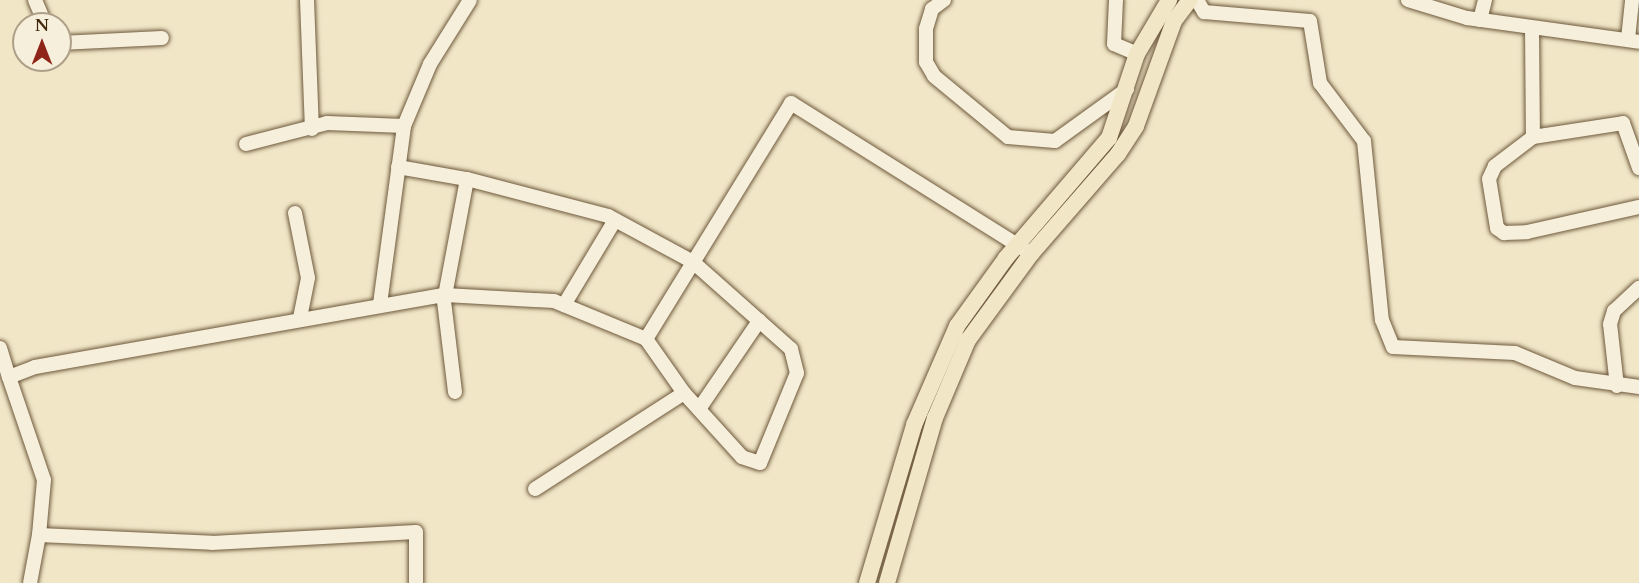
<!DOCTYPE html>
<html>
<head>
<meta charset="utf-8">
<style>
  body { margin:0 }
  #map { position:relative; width:1639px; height:583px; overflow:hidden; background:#f1e7c7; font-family:Cardo,serif }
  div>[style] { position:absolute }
  .roads { filter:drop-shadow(0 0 2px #6e583c) drop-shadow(0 0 2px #6e583c) }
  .minor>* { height:14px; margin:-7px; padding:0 7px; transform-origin:7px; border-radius:7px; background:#f6efdb }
  .major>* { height:16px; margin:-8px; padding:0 8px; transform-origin:8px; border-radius:8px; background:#f1e7c7 }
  span { translate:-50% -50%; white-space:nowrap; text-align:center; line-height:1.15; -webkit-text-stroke:5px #f6efdb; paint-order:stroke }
  .north { position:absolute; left:12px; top:12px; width:60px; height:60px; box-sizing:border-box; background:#f6efdb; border:2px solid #ae9f89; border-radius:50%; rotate:0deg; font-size:16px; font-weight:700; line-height:24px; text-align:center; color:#43280d }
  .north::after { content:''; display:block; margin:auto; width:21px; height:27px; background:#8f2418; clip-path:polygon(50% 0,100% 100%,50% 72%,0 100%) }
</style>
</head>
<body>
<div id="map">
  <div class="roads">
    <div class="minor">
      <div style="left:35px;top:0;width:26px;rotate:67deg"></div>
      <div style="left:307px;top:0;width:129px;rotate:87.8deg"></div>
      <div style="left:944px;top:0;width:15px;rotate:143deg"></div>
      <div style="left:932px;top:9px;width:21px;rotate:107deg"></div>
      <div style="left:926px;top:29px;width:33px;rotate:90deg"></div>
      <div style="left:926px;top:62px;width:16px;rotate:60deg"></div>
      <div style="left:934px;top:76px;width:96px;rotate:39.5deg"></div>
      <div style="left:1008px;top:137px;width:47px;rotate:4.9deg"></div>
      <div style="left:1055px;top:141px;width:89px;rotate:-35.8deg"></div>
      <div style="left:1116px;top:0;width:44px;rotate:92.6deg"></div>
      <div style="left:1114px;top:44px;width:25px;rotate:23deg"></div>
      <div style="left:1197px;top:0;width:14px;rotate:60deg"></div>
      <div style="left:1204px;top:12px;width:106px;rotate:4.9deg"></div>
      <div style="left:1310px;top:21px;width:63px;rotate:80.8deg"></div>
      <div style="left:1320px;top:83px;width:73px;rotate:52.8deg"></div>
      <div style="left:1364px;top:141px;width:180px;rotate:84.3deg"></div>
      <div style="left:1382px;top:320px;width:29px;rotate:68deg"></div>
      <div style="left:1393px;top:347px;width:122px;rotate:2.8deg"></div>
      <div style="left:1515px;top:353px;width:65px;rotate:22.6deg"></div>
      <div style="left:1575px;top:378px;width:65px;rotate:8deg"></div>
      <div style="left:1408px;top:0;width:62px;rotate:17deg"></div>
      <div style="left:1467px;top:18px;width:174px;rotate:7.9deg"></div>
      <div style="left:1480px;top:20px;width:21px;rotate:-76deg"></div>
      <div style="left:1532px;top:28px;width:109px;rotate:89.5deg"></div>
      <div style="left:1533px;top:137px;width:48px;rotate:142.7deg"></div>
      <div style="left:1495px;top:166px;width:14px;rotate:115deg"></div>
      <div style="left:1489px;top:179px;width:50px;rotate:80.7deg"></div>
      <div style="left:1497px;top:228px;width:9px;rotate:36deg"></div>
      <div style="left:1504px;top:233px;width:23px;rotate:-2deg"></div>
      <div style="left:1527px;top:232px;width:115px;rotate:-12.6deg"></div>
      <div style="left:1628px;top:39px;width:39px;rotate:-84deg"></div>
      <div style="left:60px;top:43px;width:102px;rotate:-2.8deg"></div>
      <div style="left:1533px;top:137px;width:91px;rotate:-8.8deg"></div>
      <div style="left:1623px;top:123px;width:48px;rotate:70.4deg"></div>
      <div style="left:246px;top:144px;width:84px;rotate:-14.5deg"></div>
      <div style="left:327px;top:123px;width:77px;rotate:2.2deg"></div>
      <div style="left:398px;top:167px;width:70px;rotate:9.9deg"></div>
      <div style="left:295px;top:213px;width:66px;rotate:78.7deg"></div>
      <div style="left:308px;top:278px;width:41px;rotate:101.3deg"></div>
      <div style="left:380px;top:304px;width:180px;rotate:-82.3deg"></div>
      <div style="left:404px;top:126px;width:67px;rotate:-67.2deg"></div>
      <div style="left:430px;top:64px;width:75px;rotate:-58deg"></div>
      <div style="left:564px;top:305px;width:99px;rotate:-59deg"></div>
      <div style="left:0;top:348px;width:30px;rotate:73deg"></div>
      <div style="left:1617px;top:386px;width:62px;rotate:-96.4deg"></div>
      <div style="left:1610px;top:324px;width:14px;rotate:-73deg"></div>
      <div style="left:1614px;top:311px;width:34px;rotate:-43deg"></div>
      <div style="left:455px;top:392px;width:92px;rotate:-96.9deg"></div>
      <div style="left:444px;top:301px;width:124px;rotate:-79.3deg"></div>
      <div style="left:467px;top:179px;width:146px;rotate:14.7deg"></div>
      <div style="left:608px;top:216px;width:97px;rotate:28.4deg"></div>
      <div style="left:693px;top:262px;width:131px;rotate:41.6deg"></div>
      <div style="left:791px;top:349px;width:25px;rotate:76deg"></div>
      <div style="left:797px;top:373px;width:97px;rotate:112.3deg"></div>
      <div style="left:760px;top:463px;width:19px;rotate:-162deg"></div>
      <div style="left:742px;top:457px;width:86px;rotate:-132.2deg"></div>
      <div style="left:699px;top:409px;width:107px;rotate:-55.7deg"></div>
      <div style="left:535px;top:489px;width:177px;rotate:-32.8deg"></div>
      <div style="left:684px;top:393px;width:66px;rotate:-125.1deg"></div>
      <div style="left:646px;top:339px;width:277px;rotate:-58.4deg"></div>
      <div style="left:791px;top:103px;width:275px;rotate:32.1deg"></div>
      <div style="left:39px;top:535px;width:55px;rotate:-84.8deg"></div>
      <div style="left:44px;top:480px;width:109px;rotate:-108.8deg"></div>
      <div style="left:9px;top:377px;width:28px;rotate:-21deg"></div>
      <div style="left:35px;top:367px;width:416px;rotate:-10deg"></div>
      <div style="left:445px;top:295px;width:109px;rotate:3.2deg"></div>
      <div style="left:554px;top:301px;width:100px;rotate:22.4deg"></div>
      <div style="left:30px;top:583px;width:49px;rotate:-79.4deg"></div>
      <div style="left:39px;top:535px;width:173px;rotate:2.6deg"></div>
      <div style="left:212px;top:543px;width:204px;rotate:-3.1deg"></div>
      <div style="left:416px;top:532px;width:51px;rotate:90deg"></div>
    </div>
    <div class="major">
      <div style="left:867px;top:583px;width:165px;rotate:-73.4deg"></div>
      <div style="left:914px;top:425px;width:108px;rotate:-66.5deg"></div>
      <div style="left:957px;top:326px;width:84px;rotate:-54.2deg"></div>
      <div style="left:1006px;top:258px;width:158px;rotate:-49.4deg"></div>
      <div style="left:1109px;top:138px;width:89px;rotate:-71.6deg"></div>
      <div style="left:1137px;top:54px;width:63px;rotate:-59.3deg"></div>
      <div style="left:887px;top:583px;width:172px;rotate:-73.8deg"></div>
      <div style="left:935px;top:418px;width:85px;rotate:-67.1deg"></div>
      <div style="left:968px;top:340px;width:107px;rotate:-53.8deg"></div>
      <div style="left:1031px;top:254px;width:133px;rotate:-49deg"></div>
      <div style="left:1118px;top:154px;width:33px;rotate:-57deg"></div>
      <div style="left:1136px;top:126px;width:112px;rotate:-70.1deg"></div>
      <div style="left:1174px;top:21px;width:26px;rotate:-53deg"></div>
    </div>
  </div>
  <div class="north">N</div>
</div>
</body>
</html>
